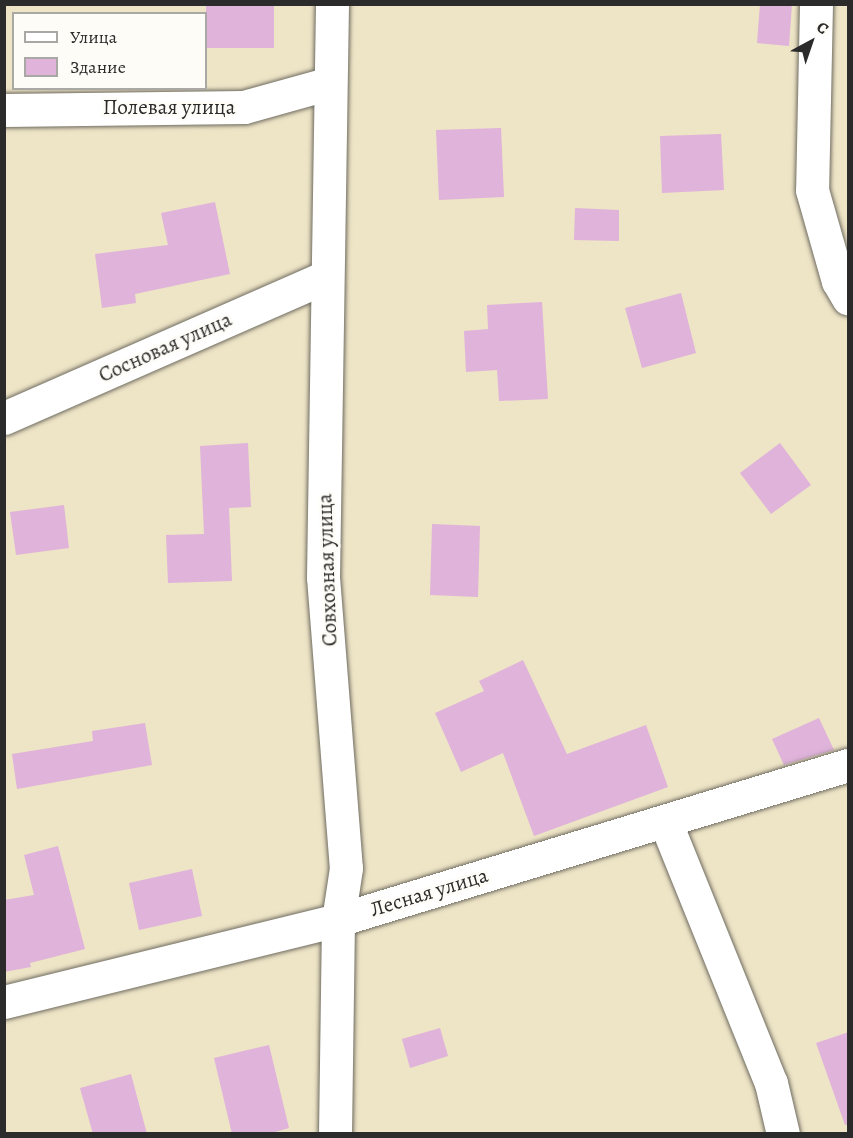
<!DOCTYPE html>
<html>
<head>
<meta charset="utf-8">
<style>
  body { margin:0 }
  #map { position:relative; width:853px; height:1138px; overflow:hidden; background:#eee4c6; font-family:Alegreya,serif }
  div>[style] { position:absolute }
  .building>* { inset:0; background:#dfb3da }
  .roads { filter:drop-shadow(0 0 2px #6f6c61) drop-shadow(0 0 2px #6f6c61) }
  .minor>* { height:33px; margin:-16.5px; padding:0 16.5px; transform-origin:16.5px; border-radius:16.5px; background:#fff }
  span { translate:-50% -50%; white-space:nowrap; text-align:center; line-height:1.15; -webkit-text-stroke:5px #fdfcf7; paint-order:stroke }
  .street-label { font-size:21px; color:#2b2b2b }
  .frame { position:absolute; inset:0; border:6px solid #2b2b2b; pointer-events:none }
  .legend { position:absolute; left:12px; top:12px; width:195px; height:78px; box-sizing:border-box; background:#fdfcf7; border:2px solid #a9a8a5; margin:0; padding:8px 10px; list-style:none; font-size:18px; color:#2b2b2b }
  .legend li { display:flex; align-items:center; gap:12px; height:30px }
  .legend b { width:30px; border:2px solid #a9a8a5 }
  .north { position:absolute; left:781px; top:12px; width:60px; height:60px; -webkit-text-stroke:4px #fdfcf7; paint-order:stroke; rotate:40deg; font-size:16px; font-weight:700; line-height:24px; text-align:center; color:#2b2b2b }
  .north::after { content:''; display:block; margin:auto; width:21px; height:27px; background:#2b2b2b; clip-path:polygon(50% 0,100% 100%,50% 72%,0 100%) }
</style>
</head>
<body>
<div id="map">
  <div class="building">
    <div style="clip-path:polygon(206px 4px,274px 4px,274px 48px,206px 48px)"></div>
    <div style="clip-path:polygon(760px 4px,792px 4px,789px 46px,757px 43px)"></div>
    <div style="clip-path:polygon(501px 128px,504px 197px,439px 200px,436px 130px)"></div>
    <div style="clip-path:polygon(721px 134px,724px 190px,662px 193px,660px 136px)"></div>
    <div style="clip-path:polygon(215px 202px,230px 274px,135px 294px,136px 303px,102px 308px,95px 254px,168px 245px,161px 213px)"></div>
    <div style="clip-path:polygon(575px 208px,619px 210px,619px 241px,574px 240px)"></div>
    <div style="clip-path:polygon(681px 293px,696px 353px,642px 368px,625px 308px)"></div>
    <div style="clip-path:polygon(542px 302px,548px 399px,499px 401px,497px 370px,466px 372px,464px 331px,488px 329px,487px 305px)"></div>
    <div style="clip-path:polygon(248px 443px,251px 507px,229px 508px,232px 581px,168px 583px,166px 535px,204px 534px,200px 446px)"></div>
    <div style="clip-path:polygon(780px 443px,811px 485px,771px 514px,740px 473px)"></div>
    <div style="clip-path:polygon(64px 505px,69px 548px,16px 555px,10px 512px)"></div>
    <div style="clip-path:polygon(432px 524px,480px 526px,478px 597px,430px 595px)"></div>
    <div style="clip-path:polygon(523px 660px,567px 754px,646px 725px,668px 787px,534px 836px,503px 753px,461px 772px,435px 713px,484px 691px,479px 681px)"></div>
    <div style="clip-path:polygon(819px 718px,834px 750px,784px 765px,772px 739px)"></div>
    <div style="clip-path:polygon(145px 723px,152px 765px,17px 789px,12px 754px,93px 741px,92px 731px)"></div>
    <div style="clip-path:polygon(58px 846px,85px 949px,30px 963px,31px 967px,4px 972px,4px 900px,34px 895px,24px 855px)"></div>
    <div style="clip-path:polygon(192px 869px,202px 916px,139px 930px,129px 883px)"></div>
    <div style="clip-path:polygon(440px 1028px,448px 1056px,410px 1068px,402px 1039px)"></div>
    <div style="clip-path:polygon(849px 1032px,849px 1124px,845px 1125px,816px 1043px)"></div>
    <div style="clip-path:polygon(269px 1045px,289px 1128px,268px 1134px,232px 1134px,214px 1058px)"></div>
    <div style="clip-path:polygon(131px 1074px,147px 1134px,93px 1134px,80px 1088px)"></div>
  </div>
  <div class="roads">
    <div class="minor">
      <div style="left:332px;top:4px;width:573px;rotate:90.9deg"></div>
      <div style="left:323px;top:577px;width:292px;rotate:85.5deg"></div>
      <div style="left:346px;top:868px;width:53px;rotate:98.7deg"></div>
      <div style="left:338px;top:920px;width:214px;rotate:90.8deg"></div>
      <div style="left:816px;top:4px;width:186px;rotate:91.2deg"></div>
      <div style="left:812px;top:190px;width:95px;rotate:74.1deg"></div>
      <div style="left:838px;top:281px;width:20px;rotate:60deg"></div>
      <div style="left:4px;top:110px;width:240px;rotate:-0.7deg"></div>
      <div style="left:244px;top:107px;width:89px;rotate:-15.6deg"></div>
      <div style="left:4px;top:418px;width:351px;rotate:-23.7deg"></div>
      <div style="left:665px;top:821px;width:283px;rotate:68deg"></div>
      <div style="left:771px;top:1083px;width:52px;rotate:76.8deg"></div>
      <div style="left:4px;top:1002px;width:344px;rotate:-13.8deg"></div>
      <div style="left:338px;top:920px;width:533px;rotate:-16.91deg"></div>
    </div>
  </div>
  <div class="street-label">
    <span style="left:169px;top:107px">Полевая улица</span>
    <span style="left:165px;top:347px;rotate:-24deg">Сосновая улица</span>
    <span style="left:327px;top:570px;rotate:-92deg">Совхозная улица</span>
    <span style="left:429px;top:892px;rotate:-17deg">Лесная улица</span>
  </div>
  <div class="frame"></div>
  <ul class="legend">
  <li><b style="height:8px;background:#fff"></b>Улица</li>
  <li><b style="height:16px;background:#dfb3da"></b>Здание</li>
  </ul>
  <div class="north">С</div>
</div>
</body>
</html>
